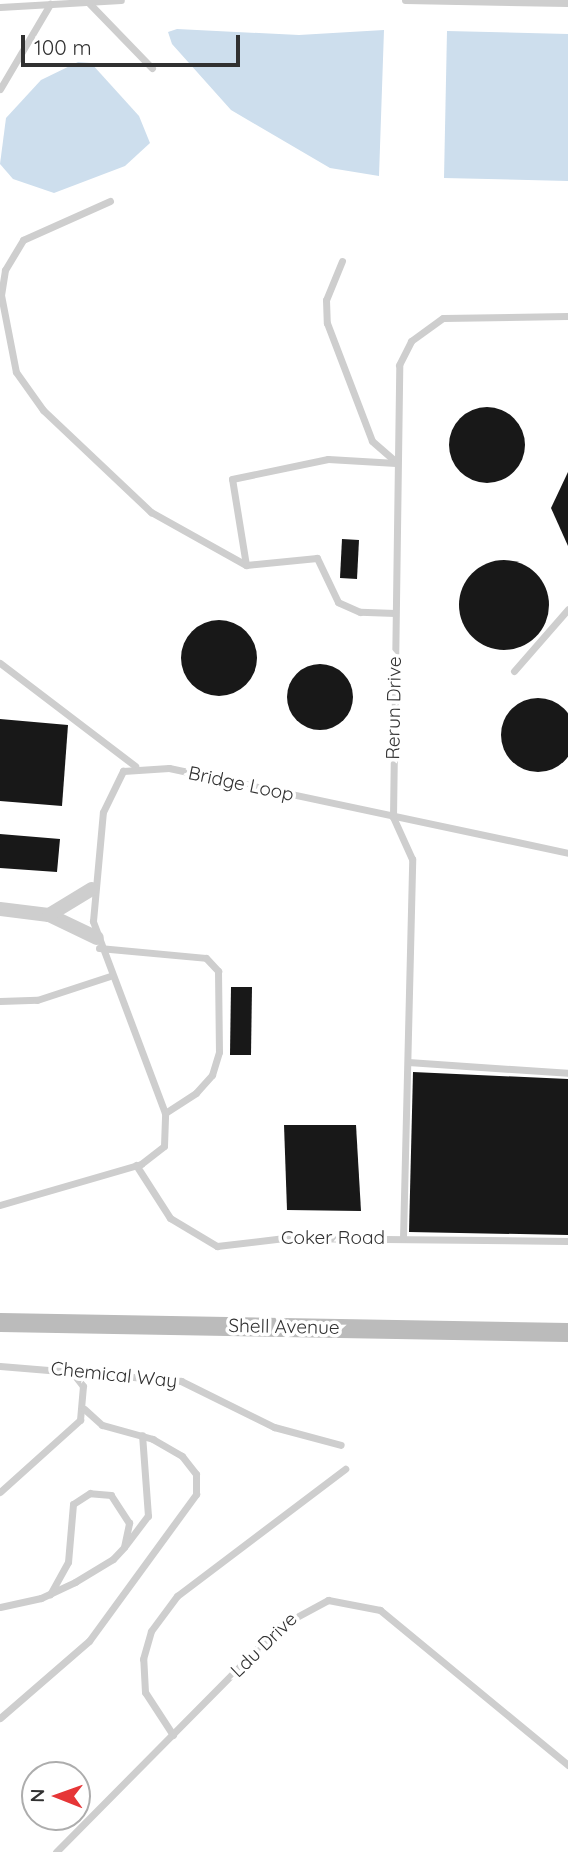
<!DOCTYPE html>
<html>
<head>
<meta charset="utf-8">
<style>
  body { margin:0 }
  #map { position:relative; width:568px; height:1852px; overflow:hidden; background:#fff; font-family:Quicksand,sans-serif }
  div>[style] { position:absolute }
  .water>* { inset:0; background:#cddeed }
  .building>* { inset:0; background:#181818 }
  .round { border-radius:50% }
  .lane>* { height:7px; margin:-3.5px; padding:0 3.5px; transform-origin:3.5px; border-radius:3.5px; background:#cecece }
  .street>* { height:14px; margin:-7px; padding:0 7px; transform-origin:7px; border-radius:7px; background:#cecece }
  .secondary>* { height:19px; margin:-9.5px; padding:0 9.5px; transform-origin:9.5px; border-radius:9.5px; background:#bbb }
  span { translate:-50% -50%; white-space:nowrap; text-align:center; line-height:1.15; -webkit-text-stroke:7px #fff; paint-order:stroke }
  .street-label { font-size:19px; color:#313131 }
  .north { position:absolute; left:21px; top:1761px; width:70px; height:70px; box-sizing:border-box; background:#fff; border:2px solid #adadad; border-radius:50%; rotate:271deg; font-size:19px; font-weight:700; line-height:28px; text-align:center; color:#313131 }
  .north::after { content:''; display:block; margin:auto; width:24px; height:32px; background:#e63637; clip-path:polygon(50% 0,100% 100%,50% 72%,0 100%) }
  .scale { position:absolute; left:21px; top:35px; width:219px; height:32px; box-sizing:border-box; border:4px solid #313131; border-top:0; padding-left:9px; font-size:21px; line-height:24px; white-space:nowrap; color:#313131; -webkit-text-stroke:5px #fff; paint-order:stroke }
</style>
</head>
<body>
<div id="map">
  <div class="water">
    <div style="clip-path:polygon(177px 29px,299px 35px,384px 30px,379px 176px,330px 168px,231px 110px,172px 44px,168px 32px)"></div>
    <div style="clip-path:polygon(447px 31px,568px 34px,568px 181px,444px 178px)"></div>
    <div style="clip-path:polygon(78px 62px,91px 63px,139px 116px,150px 143px,125px 166px,54px 193px,13px 179px,0 164px,6px 118px,41px 80px)"></div>
  </div>
  <div class="building">
    <div class="round" style="left:449px;top:407px;width:76px;height:76px"></div>
    <div style="clip-path:polygon(568px 472px,568px 546px,551px 508px)"></div>
    <div style="clip-path:polygon(342px 539px,359px 540px,357px 579px,340px 578px)"></div>
    <div class="round" style="left:459px;top:560px;width:90px;height:90px"></div>
    <div class="round" style="left:181px;top:620px;width:76px;height:76px"></div>
    <div class="round" style="left:287px;top:664px;width:66px;height:66px"></div>
    <div class="round" style="left:501px;top:698px;width:74px;height:74px"></div>
    <div style="clip-path:polygon(0 719px,68px 725px,62px 806px,0 801px)"></div>
    <div style="clip-path:polygon(0 834px,60px 839px,57px 872px,0 868px)"></div>
    <div style="clip-path:polygon(231px 987px,252px 987px,251px 1055px,230px 1055px)"></div>
    <div style="clip-path:polygon(413px 1072px,568px 1079px,568px 1235px,409px 1232px)"></div>
    <div style="clip-path:polygon(284px 1125px,356px 1125px,361px 1211px,287px 1210px)"></div>
  </div>
  <div class="lane">
    <div style="left:405px;top:0;width:163px;rotate:1.1deg"></div>
    <div style="left:88px;top:2px;width:92px;rotate:45.9deg"></div>
    <div style="left:0;top:7px;width:121px;rotate:-3.3deg"></div>
    <div style="left:0;top:89px;width:99px;rotate:-59.5deg"></div>
    <div style="left:110px;top:201px;width:95px;rotate:155.9deg"></div>
    <div style="left:23px;top:240px;width:35px;rotate:121deg"></div>
    <div style="left:5px;top:270px;width:25px;rotate:99deg"></div>
    <div style="left:1px;top:295px;width:78px;rotate:79deg"></div>
    <div style="left:16px;top:372px;width:47px;rotate:54.6deg"></div>
    <div style="left:43px;top:410px;width:149px;rotate:43.4deg"></div>
    <div style="left:151px;top:512px;width:109px;rotate:29.2deg"></div>
    <div style="left:342px;top:261px;width:42px;rotate:112.3deg"></div>
    <div style="left:326px;top:300px;width:23px;rotate:88deg"></div>
    <div style="left:327px;top:323px;width:126px;rotate:69.1deg"></div>
    <div style="left:372px;top:441px;width:32px;rotate:41deg"></div>
    <div style="left:395px;top:613px;width:35px;rotate:-178deg"></div>
    <div style="left:360px;top:612px;width:24px;rotate:-156deg"></div>
    <div style="left:338px;top:602px;width:49px;rotate:-115.5deg"></div>
    <div style="left:317px;top:558px;width:71px;rotate:174.4deg"></div>
    <div style="left:246px;top:565px;width:87px;rotate:-99.2deg"></div>
    <div style="left:232px;top:479px;width:98px;rotate:-11.8deg"></div>
    <div style="left:328px;top:459px;width:68px;rotate:3.4deg"></div>
    <div style="left:0;top:663px;width:170px;rotate:37.3deg"></div>
    <div style="left:514px;top:671px;width:82px;rotate:-48.9deg"></div>
    <div style="left:99px;top:948px;width:107px;rotate:5.3deg"></div>
    <div style="left:206px;top:958px;width:18px;rotate:47deg"></div>
    <div style="left:218px;top:971px;width:81px;rotate:89.3deg"></div>
    <div style="left:219px;top:1052px;width:24px;rotate:107deg"></div>
    <div style="left:212px;top:1075px;width:24px;rotate:132deg"></div>
    <div style="left:196px;top:1093px;width:37px;rotate:147deg"></div>
    <div style="left:0;top:1001px;width:37px;rotate:-2deg"></div>
    <div style="left:37px;top:1000px;width:77px;rotate:-18.2deg"></div>
    <div style="left:408px;top:1062px;width:160px;rotate:3.9deg"></div>
    <div style="left:136px;top:1165px;width:63px;rotate:57.3deg"></div>
    <div style="left:170px;top:1218px;width:55px;rotate:30.8deg"></div>
    <div style="left:217px;top:1246px;width:68px;rotate:-6.7deg"></div>
    <div style="left:285px;top:1238px;width:283px;rotate:0.6deg"></div>
    <div style="left:0;top:1205px;width:147px;rotate:-16.2deg"></div>
    <div style="left:141px;top:1164px;width:29px;rotate:-38deg"></div>
    <div style="left:164px;top:1146px;width:33px;rotate:-88deg"></div>
    <div style="left:165px;top:1113px;width:205px;rotate:-110.6deg"></div>
    <div style="left:93px;top:921px;width:109px;rotate:-84.8deg"></div>
    <div style="left:103px;top:812px;width:46px;rotate:-64deg"></div>
    <div style="left:123px;top:771px;width:46px;rotate:-3.7deg"></div>
    <div style="left:169px;top:768px;width:408px;rotate:12deg"></div>
    <div style="left:403px;top:1238px;width:379px;rotate:-88.6deg"></div>
    <div style="left:412px;top:859px;width:46px;rotate:-114.3deg"></div>
    <div style="left:393px;top:817px;width:452px;rotate:-89.2deg"></div>
    <div style="left:399px;top:365px;width:27px;rotate:-63deg"></div>
    <div style="left:411px;top:341px;width:39px;rotate:-36deg"></div>
    <div style="left:443px;top:318px;width:125px;rotate:-0.9deg"></div>
    <div style="left:0;top:1366px;width:182px;rotate:4.7deg"></div>
    <div style="left:181px;top:1381px;width:104px;rotate:26.3deg"></div>
    <div style="left:274px;top:1427px;width:69px;rotate:15deg"></div>
    <div style="left:0;top:1492px;width:108px;rotate:-42deg"></div>
    <div style="left:80px;top:1420px;width:34px;rotate:-85deg"></div>
    <div style="left:83px;top:1386px;width:18px;rotate:-128deg"></div>
    <div style="left:125px;top:1546px;width:38px;rotate:-53deg"></div>
    <div style="left:148px;top:1516px;width:81px;rotate:-94.2deg"></div>
    <div style="left:0;top:1607px;width:42px;rotate:-12.4deg"></div>
    <div style="left:41px;top:1598px;width:38px;rotate:-25deg"></div>
    <div style="left:75px;top:1582px;width:44px;rotate:-31.2deg"></div>
    <div style="left:113px;top:1559px;width:16px;rotate:-47deg"></div>
    <div style="left:124px;top:1547px;width:25px;rotate:-78deg"></div>
    <div style="left:129px;top:1523px;width:33px;rotate:-123deg"></div>
    <div style="left:111px;top:1495px;width:21px;rotate:-175deg"></div>
    <div style="left:90px;top:1493px;width:20px;rotate:147deg"></div>
    <div style="left:73px;top:1504px;width:58px;rotate:94.9deg"></div>
    <div style="left:68px;top:1562px;width:37px;rotate:119deg"></div>
    <div style="left:0;top:1718px;width:118px;rotate:-40.9deg"></div>
    <div style="left:89px;top:1641px;width:182px;rotate:-53.9deg"></div>
    <div style="left:196px;top:1494px;width:20px;rotate:-90deg"></div>
    <div style="left:196px;top:1474px;width:23px;rotate:-128deg"></div>
    <div style="left:182px;top:1456px;width:34px;rotate:-150deg"></div>
    <div style="left:153px;top:1439px;width:53px;rotate:-164.6deg"></div>
    <div style="left:102px;top:1425px;width:24px;rotate:-138deg"></div>
    <div style="left:173px;top:1735px;width:51px;rotate:-123.1deg"></div>
    <div style="left:145px;top:1692px;width:33px;rotate:-93deg"></div>
    <div style="left:143px;top:1659px;width:29px;rotate:-74deg"></div>
    <div style="left:151px;top:1631px;width:44px;rotate:-53.4deg"></div>
    <div style="left:177px;top:1596px;width:211px;rotate:-37.1deg"></div>
    <div style="left:56px;top:1852px;width:318px;rotate:-45.3deg"></div>
    <div style="left:280px;top:1626px;width:55px;rotate:-28.4deg"></div>
    <div style="left:328px;top:1600px;width:53px;rotate:10.9deg"></div>
    <div style="left:380px;top:1610px;width:244px;rotate:39.5deg"></div>
  </div>
  <div class="street">
    <div style="left:0;top:909px;width:49px;rotate:7deg"></div>
    <div style="left:49px;top:915px;width:53px;rotate:25.6deg"></div>
    <div style="left:49px;top:915px;width:50px;rotate:-31.2deg"></div>
  </div>
  <div class="secondary">
    <div style="left:0;top:1322px;width:568px;rotate:1.01deg"></div>
  </div>
  <div class="street-label">
    <span style="left:394px;top:708px;rotate:-89deg">Rerun Drive</span>
    <span style="left:241px;top:784px;rotate:12deg">Bridge Loop</span>
    <span style="left:333px;top:1238px">Coker Road</span>
    <span style="left:284px;top:1327px;rotate:1deg">Shell Avenue</span>
    <span style="left:114px;top:1375px;rotate:6deg">Chemical Way</span>
    <span style="left:264px;top:1645px;rotate:-44deg">Ldu Drive</span>
  </div>
  <div class="north">N</div>
  <div class="scale">100 m</div>
</div>
</body>
</html>
